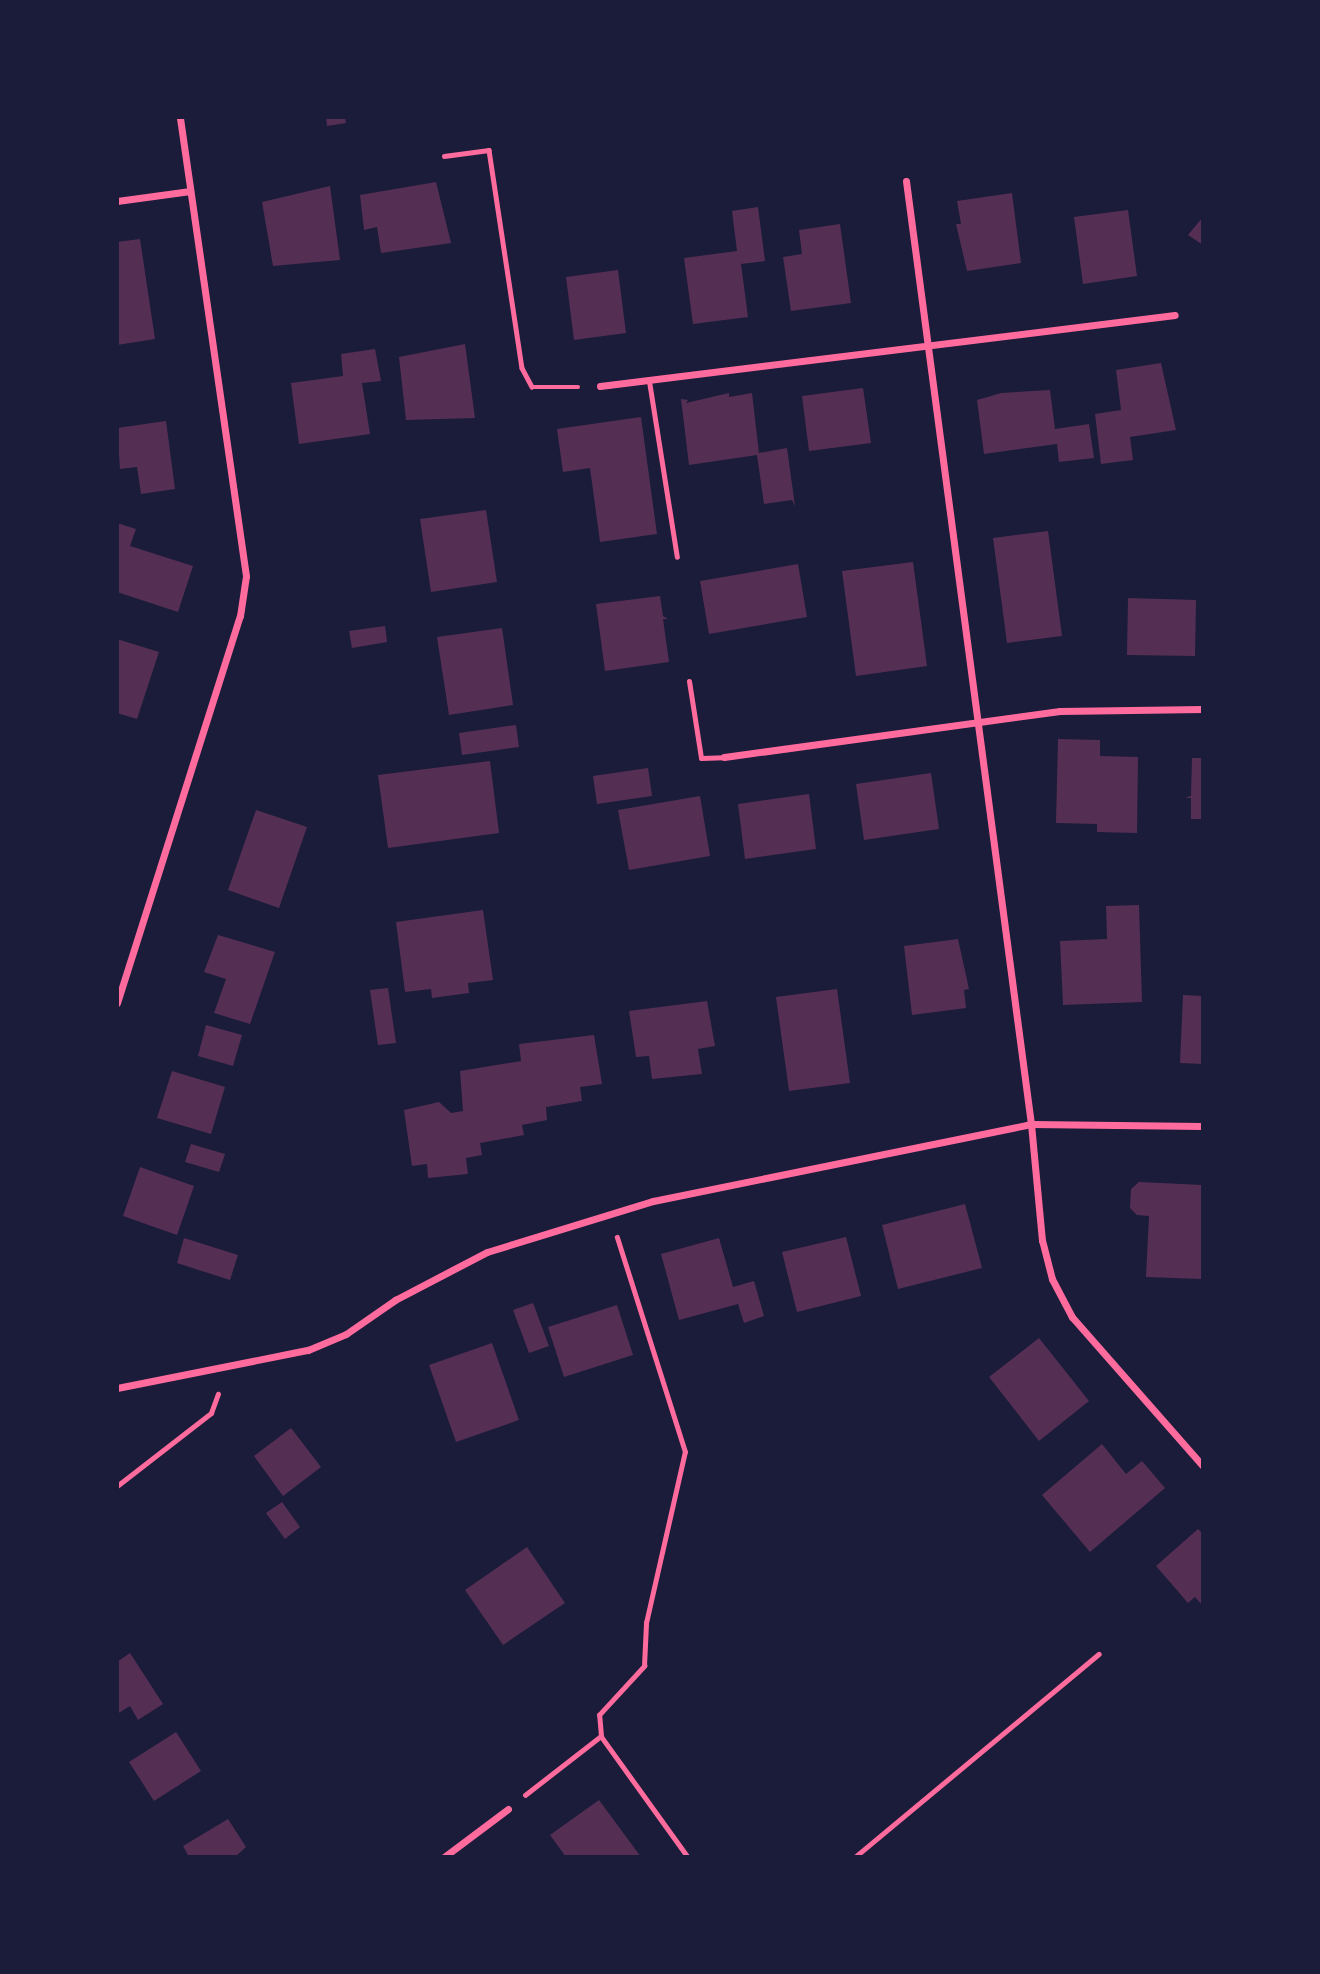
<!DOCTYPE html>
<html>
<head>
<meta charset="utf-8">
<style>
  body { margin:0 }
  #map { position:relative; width:1320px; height:1974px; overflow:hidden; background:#1b1b3a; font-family:Overpass,sans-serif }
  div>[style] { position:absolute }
  .building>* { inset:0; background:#542f53 }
  .path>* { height:4.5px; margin:-2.25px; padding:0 2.25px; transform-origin:2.25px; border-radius:2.25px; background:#ff6b9d }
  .service>* { height:5px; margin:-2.5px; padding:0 2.5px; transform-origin:2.5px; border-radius:2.5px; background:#ff6b9d }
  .minor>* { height:7px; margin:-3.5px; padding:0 3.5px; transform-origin:3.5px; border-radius:3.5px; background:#ff6b9d }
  span { translate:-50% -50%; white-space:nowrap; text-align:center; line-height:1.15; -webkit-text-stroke:6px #1b1b3a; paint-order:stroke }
  .frame { position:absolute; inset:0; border:119px solid #1b1b3a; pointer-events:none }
</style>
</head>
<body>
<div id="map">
  <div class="building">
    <div style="clip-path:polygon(326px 117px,345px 117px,346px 123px,327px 126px)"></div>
    <div style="clip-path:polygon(436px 182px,451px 243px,381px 253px,377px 227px,364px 230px,360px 195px)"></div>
    <div style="clip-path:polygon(330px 186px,340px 260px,273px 266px,262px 202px)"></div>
    <div style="clip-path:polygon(1012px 193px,1021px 263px,967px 271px,956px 224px,961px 224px,957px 201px)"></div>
    <div style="clip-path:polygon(758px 207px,765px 261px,741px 264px,748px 317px,693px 324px,684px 258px,737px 251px,732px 211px)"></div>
    <div style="clip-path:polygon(1128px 210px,1137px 276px,1083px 284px,1074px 217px)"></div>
    <div style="clip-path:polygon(1203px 217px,1203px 245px,1188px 235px)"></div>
    <div style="clip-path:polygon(840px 224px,851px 303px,791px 311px,783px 257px,802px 254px,799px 230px)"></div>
    <div style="clip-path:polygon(140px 239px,155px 339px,117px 345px,117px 242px)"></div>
    <div style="clip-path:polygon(618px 270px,626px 333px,574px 340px,566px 277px)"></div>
    <div style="clip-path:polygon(465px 344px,475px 418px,406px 420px,399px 357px)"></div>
    <div style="clip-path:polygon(375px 349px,381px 381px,362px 383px,370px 434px,299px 444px,291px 383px,343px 376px,341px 354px)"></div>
    <div style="clip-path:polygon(1161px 363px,1176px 430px,1130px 437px,1133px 460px,1101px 464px,1095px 414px,1121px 410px,1116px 370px)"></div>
    <div style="clip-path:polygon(863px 388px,871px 443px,809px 451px,802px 396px)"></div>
    <div style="clip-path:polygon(1050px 390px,1055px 429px,1089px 424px,1094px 458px,1059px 462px,1057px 444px,984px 454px,977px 400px,1001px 393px)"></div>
    <div style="clip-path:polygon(729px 393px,729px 397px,752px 393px,759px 453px,787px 448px,795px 506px,792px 500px,764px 504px,757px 455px,689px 465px,681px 399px,688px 400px,686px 403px)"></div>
    <div style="clip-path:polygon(641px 417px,657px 534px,600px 542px,590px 468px,563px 472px,557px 429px)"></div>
    <div style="clip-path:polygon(166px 421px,175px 489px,141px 494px,137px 467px,120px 469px,117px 428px)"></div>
    <div style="clip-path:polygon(486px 510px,497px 582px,431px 592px,420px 519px)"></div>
    <div style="clip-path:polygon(117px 523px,136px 529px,130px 546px,193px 566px,178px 612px,117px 592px)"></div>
    <div style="clip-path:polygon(1048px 531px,1062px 636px,1007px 643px,993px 538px)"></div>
    <div style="clip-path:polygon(913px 562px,927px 666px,856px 676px,842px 571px)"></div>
    <div style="clip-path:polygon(798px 564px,807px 617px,709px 634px,700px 581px)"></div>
    <div style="clip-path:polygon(660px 596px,663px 616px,668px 619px,663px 619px,669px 662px,605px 671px,596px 604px)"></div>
    <div style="clip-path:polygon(1128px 598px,1196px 600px,1195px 656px,1127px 655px)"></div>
    <div style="clip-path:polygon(385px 626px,387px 642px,352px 648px,349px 631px)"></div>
    <div style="clip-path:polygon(502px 628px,513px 705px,449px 715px,437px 637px)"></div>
    <div style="clip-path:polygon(117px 639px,159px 652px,137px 719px,117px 713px)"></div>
    <div style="clip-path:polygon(516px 725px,519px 747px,462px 755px,459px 733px)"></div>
    <div style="clip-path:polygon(1058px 739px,1100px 740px,1100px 756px,1138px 757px,1137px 833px,1097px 832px,1097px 824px,1056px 823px)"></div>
    <div style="clip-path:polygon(1192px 758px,1203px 758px,1203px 819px,1191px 819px,1191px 798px,1185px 798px,1191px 796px)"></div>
    <div style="clip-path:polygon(490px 761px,499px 833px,388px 848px,378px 775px)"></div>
    <div style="clip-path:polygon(648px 768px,652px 796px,597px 804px,593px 776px)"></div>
    <div style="clip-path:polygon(931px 773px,939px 829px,864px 840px,856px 784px)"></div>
    <div style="clip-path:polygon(809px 794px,816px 849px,745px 859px,738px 804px)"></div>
    <div style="clip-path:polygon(700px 796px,710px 856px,629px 870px,618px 810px)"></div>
    <div style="clip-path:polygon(256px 810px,307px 827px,279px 908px,228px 890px)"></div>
    <div style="clip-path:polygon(1139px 905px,1142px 1002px,1063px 1005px,1060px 941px,1107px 939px,1106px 906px)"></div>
    <div style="clip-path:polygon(483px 910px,493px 980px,468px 983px,469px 993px,432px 998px,431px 989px,405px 992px,396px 922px)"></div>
    <div style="clip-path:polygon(218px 935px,275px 952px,250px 1024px,214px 1013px,226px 979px,204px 972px)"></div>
    <div style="clip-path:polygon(958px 939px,969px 989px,964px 990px,966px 1008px,912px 1015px,904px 946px)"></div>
    <div style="clip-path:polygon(388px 988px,396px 1043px,378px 1045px,370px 990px)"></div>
    <div style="clip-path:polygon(837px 989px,850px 1083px,789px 1091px,776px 997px)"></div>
    <div style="clip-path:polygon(1183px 995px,1203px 996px,1203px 1064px,1180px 1063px)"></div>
    <div style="clip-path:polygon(707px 1001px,715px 1046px,698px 1049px,702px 1074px,652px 1079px,649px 1056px,636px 1057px,629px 1011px)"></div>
    <div style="clip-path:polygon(206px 1025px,242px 1035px,233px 1066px,198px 1056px)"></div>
    <div style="clip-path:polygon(594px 1035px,602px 1084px,580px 1087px,582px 1101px,546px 1107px,547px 1120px,522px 1125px,524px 1135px,480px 1143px,482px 1155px,466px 1158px,468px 1174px,428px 1178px,427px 1164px,412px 1166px,404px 1110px,439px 1102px,451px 1113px,463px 1111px,460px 1071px,521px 1061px,519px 1044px)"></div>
    <div style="clip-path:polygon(172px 1071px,225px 1087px,211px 1134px,157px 1118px)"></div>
    <div style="clip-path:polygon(191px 1144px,225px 1154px,219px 1172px,185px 1162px)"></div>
    <div style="clip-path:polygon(140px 1167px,194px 1186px,177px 1235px,123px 1216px)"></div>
    <div style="clip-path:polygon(1139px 1182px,1203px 1185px,1201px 1279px,1146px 1277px,1149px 1216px,1137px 1215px,1130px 1208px,1131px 1189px)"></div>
    <div style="clip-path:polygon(965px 1204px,982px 1268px,898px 1289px,882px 1225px)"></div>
    <div style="clip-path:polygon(846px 1237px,861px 1296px,797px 1312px,782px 1252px)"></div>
    <div style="clip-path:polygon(184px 1238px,238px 1255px,230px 1280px,177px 1263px)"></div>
    <div style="clip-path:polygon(719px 1238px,733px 1287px,754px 1281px,764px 1316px,744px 1323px,738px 1304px,679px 1320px,661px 1254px)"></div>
    <div style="clip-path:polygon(533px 1303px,549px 1346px,529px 1353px,513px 1310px)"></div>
    <div style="clip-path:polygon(617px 1305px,633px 1355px,564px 1377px,548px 1327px)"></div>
    <div style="clip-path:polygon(1039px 1338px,1089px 1401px,1039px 1441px,989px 1377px)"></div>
    <div style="clip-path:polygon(492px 1343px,519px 1420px,456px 1442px,429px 1365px)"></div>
    <div style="clip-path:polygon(291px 1428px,321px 1467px,283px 1496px,254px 1456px)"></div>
    <div style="clip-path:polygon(1102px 1444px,1126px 1474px,1142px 1461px,1165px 1488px,1090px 1552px,1042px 1495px)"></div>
    <div style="clip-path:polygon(282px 1502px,300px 1527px,285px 1539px,266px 1513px)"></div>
    <div style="clip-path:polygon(1198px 1529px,1203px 1534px,1203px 1606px,1195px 1597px,1188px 1603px,1156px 1566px)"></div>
    <div style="clip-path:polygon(527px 1547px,565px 1603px,503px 1645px,465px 1590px)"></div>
    <div style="clip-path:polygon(130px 1653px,163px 1704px,138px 1720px,130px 1706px,117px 1714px,117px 1662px)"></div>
    <div style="clip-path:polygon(176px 1732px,201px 1771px,154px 1801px,129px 1762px)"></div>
    <div style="clip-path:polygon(599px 1800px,641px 1857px,566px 1857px,550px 1835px)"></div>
    <div style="clip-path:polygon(228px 1819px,246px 1847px,235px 1857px,189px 1857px,183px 1846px)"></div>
  </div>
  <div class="path">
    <div style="left:444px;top:156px;width:45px;rotate:-7.6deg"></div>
    <div style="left:489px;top:150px;width:220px;rotate:81.4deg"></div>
    <div style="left:522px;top:368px;width:21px;rotate:62deg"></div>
    <div style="left:532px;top:387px;width:46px"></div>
    <div style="left:117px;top:1486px;width:119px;rotate:-37.8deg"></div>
    <div style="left:211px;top:1413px;width:20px;rotate:-70deg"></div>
    <div style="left:601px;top:1736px;width:21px;rotate:-95deg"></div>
    <div style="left:599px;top:1715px;width:67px;rotate:-47.4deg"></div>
    <div style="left:644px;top:1666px;width:43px;rotate:-87.3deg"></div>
    <div style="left:646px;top:1623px;width:175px;rotate:-77.2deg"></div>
    <div style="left:685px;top:1452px;width:225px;rotate:-107.6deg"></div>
    <div style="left:525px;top:1795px;width:96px;rotate:-37.8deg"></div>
    <div style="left:601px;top:1736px;width:149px;rotate:54.3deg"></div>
    <div style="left:855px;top:1857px;width:317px;rotate:-39.8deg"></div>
  </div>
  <div class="service">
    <div style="left:649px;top:381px;width:178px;rotate:81deg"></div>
    <div style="left:689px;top:681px;width:78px;rotate:81.1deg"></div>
    <div style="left:701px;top:758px;width:23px;rotate:-2deg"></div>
  </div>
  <div class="minor">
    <div style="left:906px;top:181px;width:951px;rotate:82.45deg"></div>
    <div style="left:1031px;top:1124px;width:117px;rotate:84.6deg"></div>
    <div style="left:1042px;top:1240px;width:40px;rotate:75.6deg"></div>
    <div style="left:1052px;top:1279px;width:43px;rotate:62.2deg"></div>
    <div style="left:1072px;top:1317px;width:198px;rotate:48.7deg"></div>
    <div style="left:117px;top:201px;width:74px;rotate:-7.8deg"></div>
    <div style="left:600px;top:386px;width:579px;rotate:-7.04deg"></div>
    <div style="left:724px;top:757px;width:339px;rotate:-7.8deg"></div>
    <div style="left:1060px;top:711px;width:143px;rotate:-0.8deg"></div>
    <div style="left:117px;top:1003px;width:406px;rotate:-72.4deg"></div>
    <div style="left:240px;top:616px;width:40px;rotate:-81.5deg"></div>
    <div style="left:246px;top:576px;width:464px;rotate:-98.2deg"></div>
    <div style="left:117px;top:1388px;width:195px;rotate:-11.3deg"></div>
    <div style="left:308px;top:1350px;width:41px;rotate:-22.8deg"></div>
    <div style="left:346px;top:1334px;width:60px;rotate:-34.8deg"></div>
    <div style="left:395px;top:1300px;width:104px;rotate:-27.6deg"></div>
    <div style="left:487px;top:1252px;width:174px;rotate:-17.1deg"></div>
    <div style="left:653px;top:1201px;width:386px;rotate:-11.5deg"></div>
    <div style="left:1031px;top:1124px;width:172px;rotate:0.7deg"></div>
    <div style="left:444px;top:1857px;width:80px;rotate:-36.9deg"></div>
  </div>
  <div class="frame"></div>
</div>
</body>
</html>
